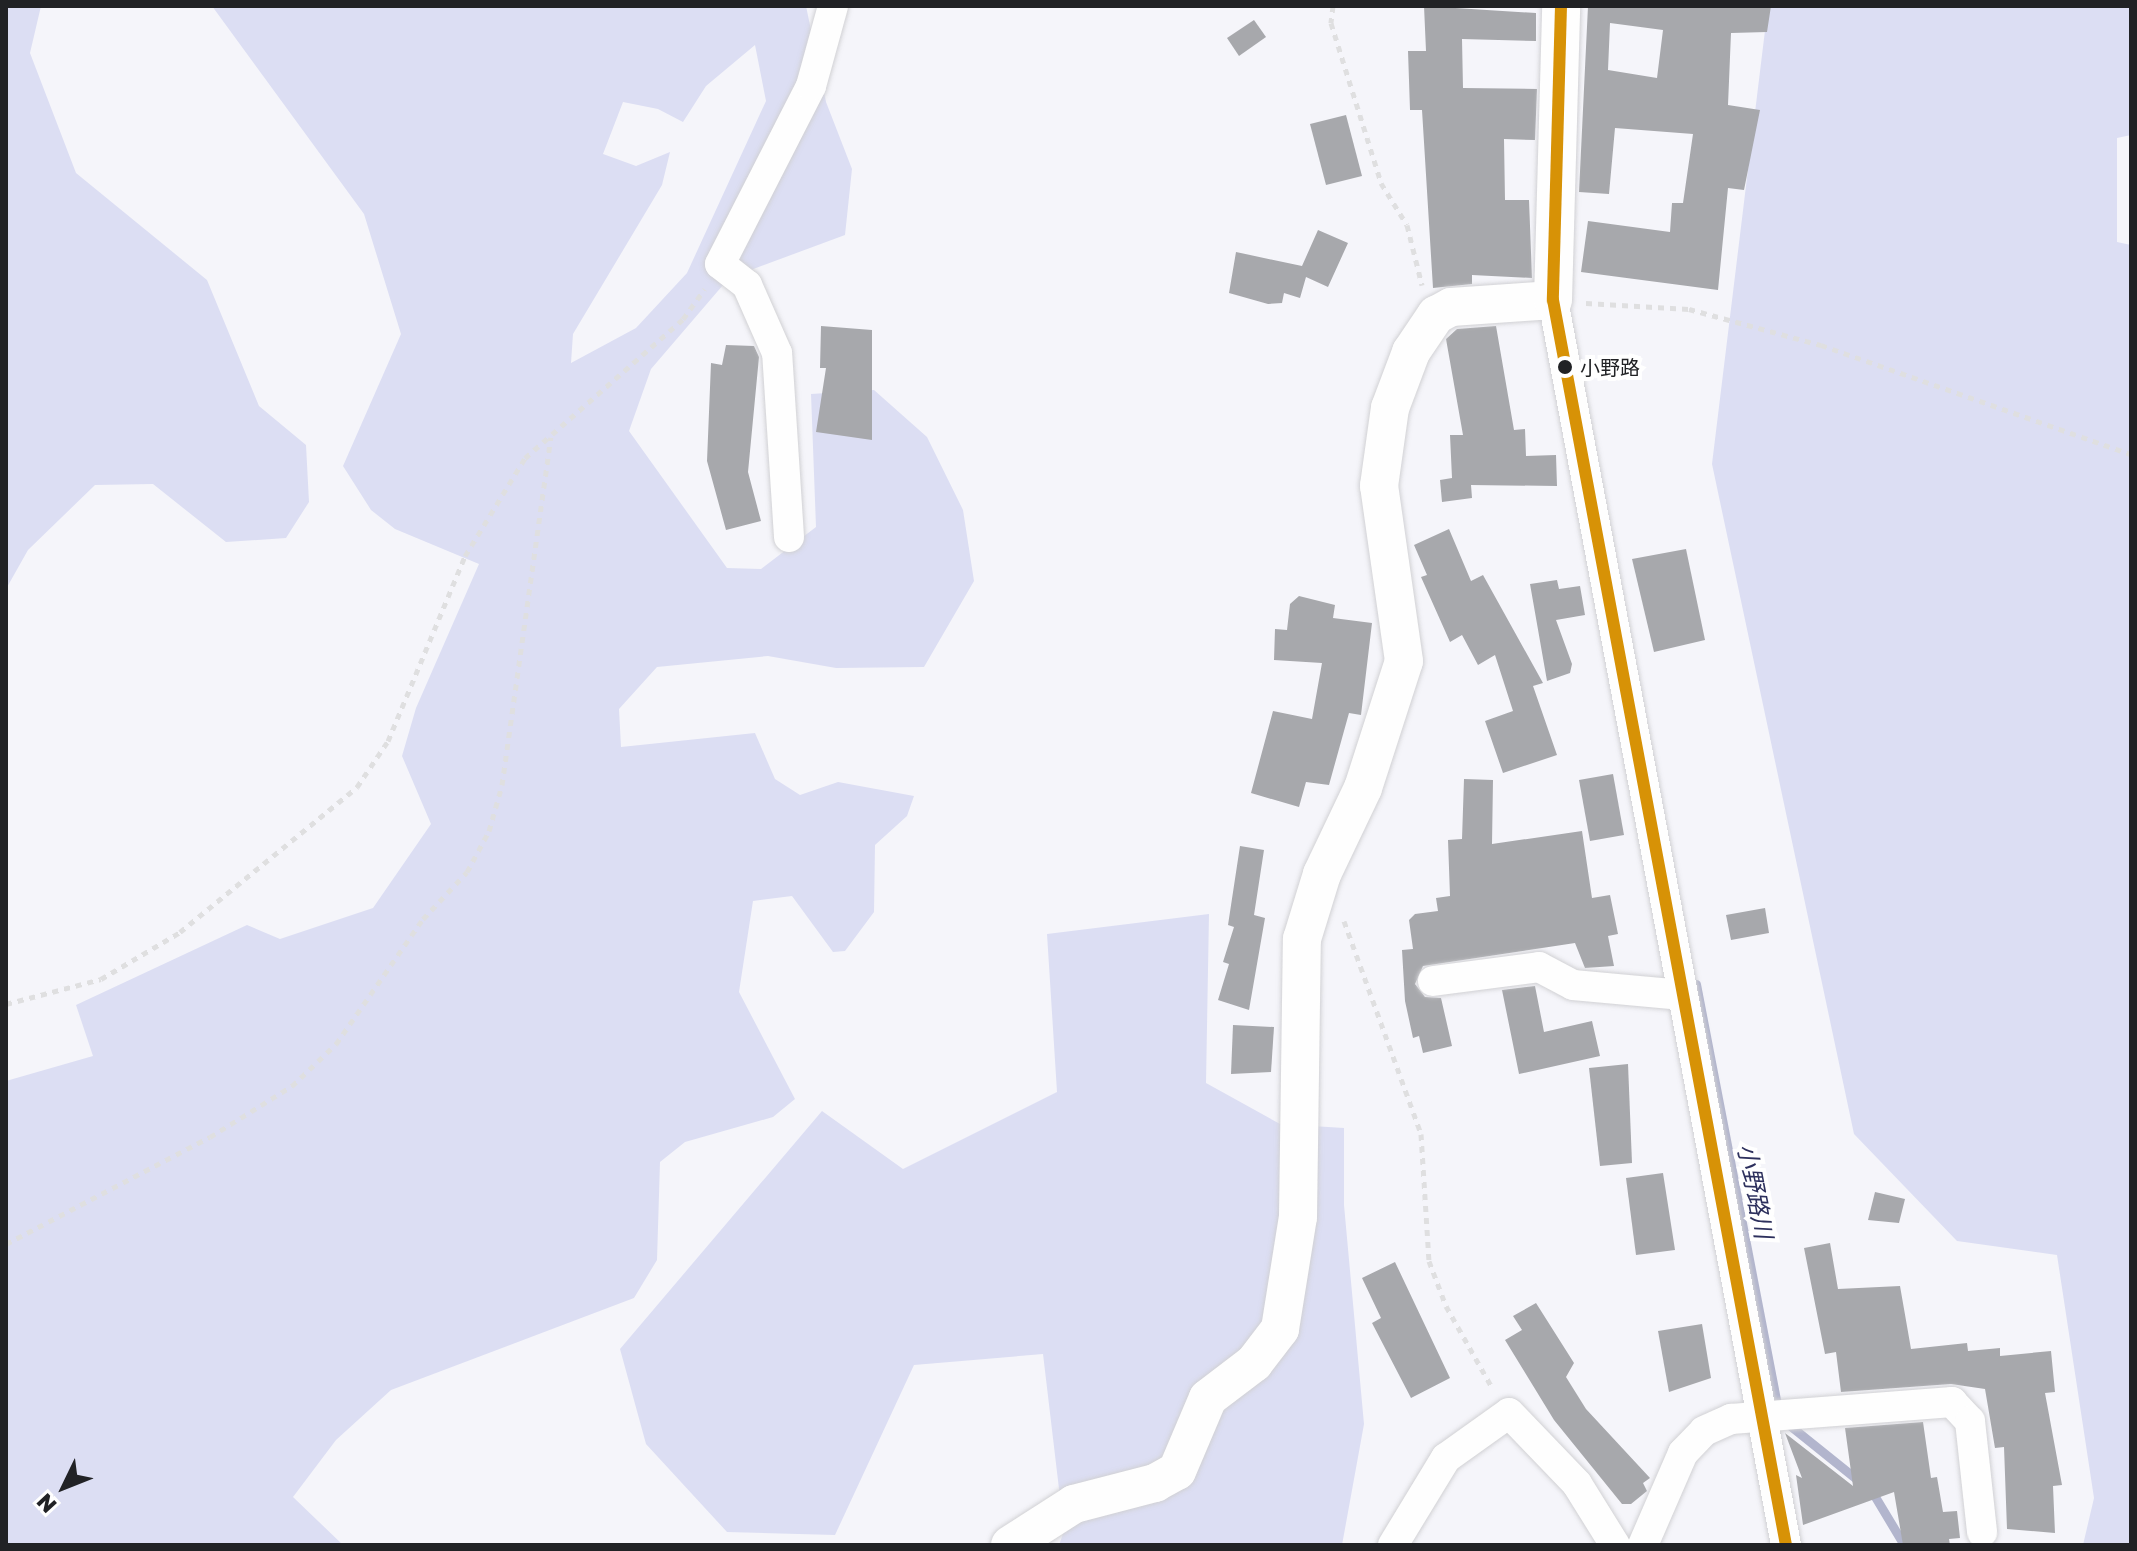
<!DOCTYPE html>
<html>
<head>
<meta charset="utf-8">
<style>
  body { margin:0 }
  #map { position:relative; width:2137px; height:1551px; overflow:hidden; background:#f5f5fa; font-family:"Golos Text","Noto Sans JP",sans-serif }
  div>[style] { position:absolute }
  .green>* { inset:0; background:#dcdef3 }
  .stream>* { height:9px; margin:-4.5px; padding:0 4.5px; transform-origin:4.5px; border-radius:4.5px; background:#b2b5cd }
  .building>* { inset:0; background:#a7a8ac }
  .path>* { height:5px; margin-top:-2.5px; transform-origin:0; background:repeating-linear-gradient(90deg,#dfdfe0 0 6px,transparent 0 12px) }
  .roads { filter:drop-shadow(0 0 2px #d1d1d4) drop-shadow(0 0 2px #d1d1d4) }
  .minor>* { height:30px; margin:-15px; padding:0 15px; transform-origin:15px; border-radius:15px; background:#fefefe }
  .major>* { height:38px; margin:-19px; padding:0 19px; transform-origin:19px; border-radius:19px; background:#fefefe }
  .bus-1>* { height:12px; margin:-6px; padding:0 6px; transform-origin:6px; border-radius:6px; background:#d79206 }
  .dots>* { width:22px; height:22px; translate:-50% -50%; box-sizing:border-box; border:4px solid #fff; border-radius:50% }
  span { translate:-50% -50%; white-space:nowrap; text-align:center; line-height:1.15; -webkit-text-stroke:8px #fff; paint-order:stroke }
  .bus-label { font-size:20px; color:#212225 }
  .left { translate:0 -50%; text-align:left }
  .water-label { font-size:24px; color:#2d305d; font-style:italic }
  .frame { position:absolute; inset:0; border:8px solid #212225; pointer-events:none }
  .north { position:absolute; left:24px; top:1447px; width:80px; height:80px; -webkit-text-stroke:6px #fff; paint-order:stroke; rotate:227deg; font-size:22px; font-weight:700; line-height:32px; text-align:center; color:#212225 }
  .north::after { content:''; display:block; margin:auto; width:28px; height:36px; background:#212225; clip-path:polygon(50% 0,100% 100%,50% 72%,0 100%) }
</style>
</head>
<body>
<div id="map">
  <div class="green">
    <div style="clip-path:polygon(6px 6px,41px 6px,30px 53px,76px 173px,207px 280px,259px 406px,306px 445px,309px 502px,286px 538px,226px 542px,153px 484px,95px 485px,28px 550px,6px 589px)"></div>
    <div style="clip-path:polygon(evenodd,212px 6px,806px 6px,826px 102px,852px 169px,845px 235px,729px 278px,651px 369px,629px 431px,727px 568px,761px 569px,816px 527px,811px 394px,874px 390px,927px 437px,963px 510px,974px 581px,924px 667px,836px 668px,768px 656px,657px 667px,619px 709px,621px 747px,755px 733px,775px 779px,800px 795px,838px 782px,914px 796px,907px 816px,875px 845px,874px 912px,845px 951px,833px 952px,792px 896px,753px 901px,739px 992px,795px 1099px,773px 1117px,685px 1142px,660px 1162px,657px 1260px,634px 1298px,391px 1390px,336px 1440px,293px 1497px,343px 1545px,6px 1545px,6px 1081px,93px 1056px,76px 1005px,247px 925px,280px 939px,373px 908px,431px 824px,402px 756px,416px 708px,479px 564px,395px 529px,371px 510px,343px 466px,401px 334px,364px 214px,212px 6px,755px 45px,766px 101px,687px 273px,636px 328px,571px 363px,573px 334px,662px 185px,670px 152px,636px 166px,603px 154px,623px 102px,658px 109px,683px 122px,706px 86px,755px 45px)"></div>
    <div style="clip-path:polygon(1768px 6px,2131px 6px,2131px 135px,2117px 138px,2117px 242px,2131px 245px,2131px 1545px,2083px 1545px,2094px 1498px,2057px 1255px,1957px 1241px,1854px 1134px,1712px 464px)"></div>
    <div style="clip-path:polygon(1209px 914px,1206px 1083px,1280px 1124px,1344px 1128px,1344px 1205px,1364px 1424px,1342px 1545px,1059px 1545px,1064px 1531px,1043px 1354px,914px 1365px,835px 1535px,727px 1532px,646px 1444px,620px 1349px,822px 1111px,903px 1169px,1057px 1092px,1047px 934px)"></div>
  </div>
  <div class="stream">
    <div style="left:1696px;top:984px;width:429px;rotate:79.1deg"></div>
    <div style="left:1788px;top:1424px;width:91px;rotate:38.8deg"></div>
    <div style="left:1871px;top:1490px;width:64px;rotate:59deg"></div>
  </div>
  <div class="building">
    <div style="clip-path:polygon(1424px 6px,1536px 13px,1536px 41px,1462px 39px,1463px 88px,1537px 89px,1535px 140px,1504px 139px,1505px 200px,1529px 200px,1532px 278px,1472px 275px,1472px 284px,1433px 288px,1422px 110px,1410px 110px,1408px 51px,1426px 51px)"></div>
    <div style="clip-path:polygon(evenodd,1588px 6px,1771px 6px,1767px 32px,1731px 33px,1728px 105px,1760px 110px,1744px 190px,1728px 188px,1718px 290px,1581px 272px,1588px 221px,1670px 232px,1672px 203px,1683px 203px,1693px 134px,1615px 128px,1609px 194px,1579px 192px,1588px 6px,1610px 23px,1663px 30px,1657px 78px,1608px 70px,1610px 23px)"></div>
    <div style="clip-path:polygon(1254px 20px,1266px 37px,1239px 56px,1227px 38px)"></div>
    <div style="clip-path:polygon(1346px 115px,1362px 176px,1326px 185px,1310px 124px)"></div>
    <div style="clip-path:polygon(1318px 230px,1348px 243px,1328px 287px,1306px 277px,1300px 298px,1284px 293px,1282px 303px,1268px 304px,1229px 293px,1236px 252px,1302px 266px)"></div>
    <div style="clip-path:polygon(821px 326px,872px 330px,872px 440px,816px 432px,826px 368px,820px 368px)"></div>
    <div style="clip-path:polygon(1496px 326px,1514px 430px,1525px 429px,1526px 456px,1556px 455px,1557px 486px,1471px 485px,1472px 498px,1442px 502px,1440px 480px,1452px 478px,1450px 435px,1463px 435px,1446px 339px,1457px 329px)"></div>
    <div style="clip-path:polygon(726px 345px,754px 346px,759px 357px,748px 472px,761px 521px,726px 530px,707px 461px,711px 363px,722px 365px)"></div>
    <div style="clip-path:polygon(1449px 529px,1471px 581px,1483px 575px,1543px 683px,1533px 686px,1557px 755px,1503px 773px,1485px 721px,1513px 711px,1495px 655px,1478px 665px,1462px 635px,1450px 642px,1421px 577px,1427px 575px,1414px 545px)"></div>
    <div style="clip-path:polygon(1686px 549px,1705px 640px,1654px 652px,1632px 559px)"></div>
    <div style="clip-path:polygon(1557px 580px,1559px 589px,1580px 586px,1585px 615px,1556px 620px,1572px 664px,1570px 673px,1547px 681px,1530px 584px)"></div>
    <div style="clip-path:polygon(1299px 596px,1335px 605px,1333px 618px,1372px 623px,1361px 715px,1349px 713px,1329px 785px,1306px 782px,1299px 807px,1251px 793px,1273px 711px,1312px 719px,1322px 663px,1274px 660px,1275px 629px,1287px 630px,1290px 604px)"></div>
    <div style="clip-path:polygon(1613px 774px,1624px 835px,1590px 841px,1579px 780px)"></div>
    <div style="clip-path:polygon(1464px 779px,1493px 780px,1492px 844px,1582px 831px,1592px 898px,1610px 895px,1618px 934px,1608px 936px,1614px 966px,1585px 968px,1575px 943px,1423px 966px,1415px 984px,1425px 997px,1441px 998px,1452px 1046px,1423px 1053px,1419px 1036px,1413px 1038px,1405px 1001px,1402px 950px,1413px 949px,1409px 920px,1415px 914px,1438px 911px,1436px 898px,1450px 896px,1448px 840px,1462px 839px)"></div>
    <div style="clip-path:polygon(1240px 846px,1264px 850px,1254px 915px,1265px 918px,1249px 1010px,1218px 1000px,1229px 964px,1223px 962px,1234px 927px,1228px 925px)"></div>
    <div style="clip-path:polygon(1765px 908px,1769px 933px,1731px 940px,1726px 915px)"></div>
    <div style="clip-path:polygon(1535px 986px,1544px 1032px,1592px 1021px,1600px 1056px,1519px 1074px,1502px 990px)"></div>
    <div style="clip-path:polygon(1233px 1025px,1274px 1027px,1271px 1072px,1231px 1074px)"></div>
    <div style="clip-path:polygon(1628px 1064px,1632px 1163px,1600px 1166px,1589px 1068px)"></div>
    <div style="clip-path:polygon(1663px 1173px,1675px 1250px,1636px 1255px,1626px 1178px)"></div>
    <div style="clip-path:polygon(1875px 1192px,1905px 1199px,1899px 1223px,1868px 1220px)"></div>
    <div style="clip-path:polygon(1830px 1243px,1838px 1289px,1900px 1286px,1911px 1349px,1967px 1343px,1968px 1351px,2000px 1348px,2000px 1356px,2051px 1351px,2055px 1392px,2045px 1393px,2062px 1485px,2053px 1486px,2055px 1533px,2007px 1529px,2004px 1447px,1995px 1448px,1985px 1389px,1951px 1384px,1841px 1392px,1836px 1352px,1825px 1354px,1804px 1248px)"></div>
    <div style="clip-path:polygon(1395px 1262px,1450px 1378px,1411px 1398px,1372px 1323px,1381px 1318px,1362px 1278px)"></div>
    <div style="clip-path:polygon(1536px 1303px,1574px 1363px,1566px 1377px,1586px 1409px,1650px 1478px,1643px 1483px,1647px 1491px,1631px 1504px,1622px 1504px,1554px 1420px,1505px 1340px,1522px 1330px,1513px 1316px)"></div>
    <div style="clip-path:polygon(1702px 1324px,1711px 1378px,1669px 1392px,1658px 1331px)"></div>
    <div style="clip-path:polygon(1923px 1422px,1931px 1478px,1937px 1477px,1943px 1512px,1957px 1511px,1960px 1538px,1949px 1539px,1950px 1545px,1903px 1545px,1894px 1492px,1803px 1525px,1796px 1475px,1802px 1478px,1785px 1433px,1853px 1486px,1845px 1428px)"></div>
  </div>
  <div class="path">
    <div style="left:1333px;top:6px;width:17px;rotate:97deg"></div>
    <div style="left:1331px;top:23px;width:168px;rotate:72.6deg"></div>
    <div style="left:1381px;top:183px;width:49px;rotate:58.2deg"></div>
    <div style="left:1407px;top:225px;width:62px;rotate:76deg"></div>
    <div style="left:1586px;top:303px;width:103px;rotate:3.3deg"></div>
    <div style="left:1689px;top:309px;width:137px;rotate:15.3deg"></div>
    <div style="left:1821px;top:345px;width:329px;rotate:19.4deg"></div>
    <div style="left:1344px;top:921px;width:226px;rotate:70.1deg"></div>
    <div style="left:1421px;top:1134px;width:127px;rotate:86.4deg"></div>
    <div style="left:1429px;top:1261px;width:48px;rotate:69.3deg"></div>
    <div style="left:1446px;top:1306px;width:95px;rotate:60.5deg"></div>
    <div style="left:6px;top:1004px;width:98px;rotate:-14.7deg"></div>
    <div style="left:101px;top:979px;width:92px;rotate:-30.7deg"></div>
    <div style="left:180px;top:932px;width:229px;rotate:-39.3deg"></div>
    <div style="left:357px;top:787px;width:55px;rotate:-56deg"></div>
    <div style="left:388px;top:741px;width:200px;rotate:-67.4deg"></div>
    <div style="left:465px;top:556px;width:115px;rotate:-58.5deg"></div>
    <div style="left:525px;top:458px;width:210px;rotate:-41.3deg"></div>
    <div style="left:683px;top:319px;width:37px;rotate:-54deg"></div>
    <div style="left:6px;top:1244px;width:230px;rotate:-27.7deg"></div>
    <div style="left:210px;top:1137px;width:97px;rotate:-31.9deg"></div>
    <div style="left:292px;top:1086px;width:61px;rotate:-43.7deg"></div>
    <div style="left:336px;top:1044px;width:152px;rotate:-55.2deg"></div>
    <div style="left:423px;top:919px;width:64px;rotate:-46.9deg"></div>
    <div style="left:467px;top:872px;width:47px;rotate:-61.8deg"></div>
    <div style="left:489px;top:831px;width:48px;rotate:-74.2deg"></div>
    <div style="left:502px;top:785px;width:351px;rotate:-82deg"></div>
  </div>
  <div class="roads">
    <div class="minor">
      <div style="left:1553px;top:300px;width:1267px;rotate:79.4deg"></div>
      <div style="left:789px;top:537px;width:184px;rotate:-93.7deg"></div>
      <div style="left:777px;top:353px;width:74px;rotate:-113.8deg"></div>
      <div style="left:747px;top:285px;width:34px;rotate:-142deg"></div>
      <div style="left:720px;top:264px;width:200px;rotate:-62.9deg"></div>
      <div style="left:811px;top:86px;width:83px;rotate:-74.6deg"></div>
      <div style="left:1433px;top:981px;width:107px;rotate:-7.5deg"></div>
      <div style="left:1539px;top:967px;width:38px;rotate:28deg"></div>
      <div style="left:1573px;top:985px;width:110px;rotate:5.2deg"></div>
      <div style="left:1393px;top:1545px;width:102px;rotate:-58.7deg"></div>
      <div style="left:1446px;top:1458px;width:77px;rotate:-35.5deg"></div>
      <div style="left:1509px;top:1413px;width:98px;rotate:46.2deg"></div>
      <div style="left:1577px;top:1484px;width:72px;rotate:58.1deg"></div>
      <div style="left:1643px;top:1545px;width:100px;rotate:-66.5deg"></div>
      <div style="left:1683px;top:1453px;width:30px;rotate:-46deg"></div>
      <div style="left:1704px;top:1431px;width:30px;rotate:-24deg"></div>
      <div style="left:1731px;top:1419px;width:222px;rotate:-4.4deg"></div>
      <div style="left:1952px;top:1402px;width:26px;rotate:47deg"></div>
      <div style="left:1970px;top:1421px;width:112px;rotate:83.8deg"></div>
    </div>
    <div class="major">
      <div style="left:1010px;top:1545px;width:76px;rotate:-32.6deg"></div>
      <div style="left:1074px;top:1504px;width:84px;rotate:-14.5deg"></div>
      <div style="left:1155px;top:1483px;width:25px;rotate:-29deg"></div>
      <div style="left:1177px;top:1471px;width:79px;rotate:-67deg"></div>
      <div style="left:1208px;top:1398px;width:58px;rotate:-37.3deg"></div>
      <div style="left:1254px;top:1363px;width:43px;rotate:-52.6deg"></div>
      <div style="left:1280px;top:1329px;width:113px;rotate:-80.9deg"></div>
      <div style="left:1298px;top:1217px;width:278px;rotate:-89.2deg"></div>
      <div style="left:1302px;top:939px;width:68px;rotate:-72.9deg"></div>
      <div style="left:1322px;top:874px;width:95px;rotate:-64.5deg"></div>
      <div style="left:1363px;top:788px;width:133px;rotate:-72.1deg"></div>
      <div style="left:1404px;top:661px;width:177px;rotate:-98.1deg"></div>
      <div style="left:1379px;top:486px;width:79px;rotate:-82deg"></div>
      <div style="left:1390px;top:408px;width:60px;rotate:-69.4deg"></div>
      <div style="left:1411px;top:352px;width:45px;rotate:-56deg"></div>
      <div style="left:1436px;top:315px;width:17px;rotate:-28deg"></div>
      <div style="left:1451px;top:307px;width:102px;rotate:-3.9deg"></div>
      <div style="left:1553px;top:300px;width:294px;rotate:-88.4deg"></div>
    </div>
  </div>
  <div class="bus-1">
    <div style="left:1561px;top:6px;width:294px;rotate:91.6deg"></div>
    <div style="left:1553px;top:300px;width:1267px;rotate:79.4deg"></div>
  </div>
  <div class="dots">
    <div style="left:1565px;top:367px;background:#212225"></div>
  </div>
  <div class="bus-label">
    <span class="left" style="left:1580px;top:367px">小野路</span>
  </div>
  <div class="water-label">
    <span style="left:1756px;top:1191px;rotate:79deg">小野路川</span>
  </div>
  <div class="frame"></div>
  <div class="north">N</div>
</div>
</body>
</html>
